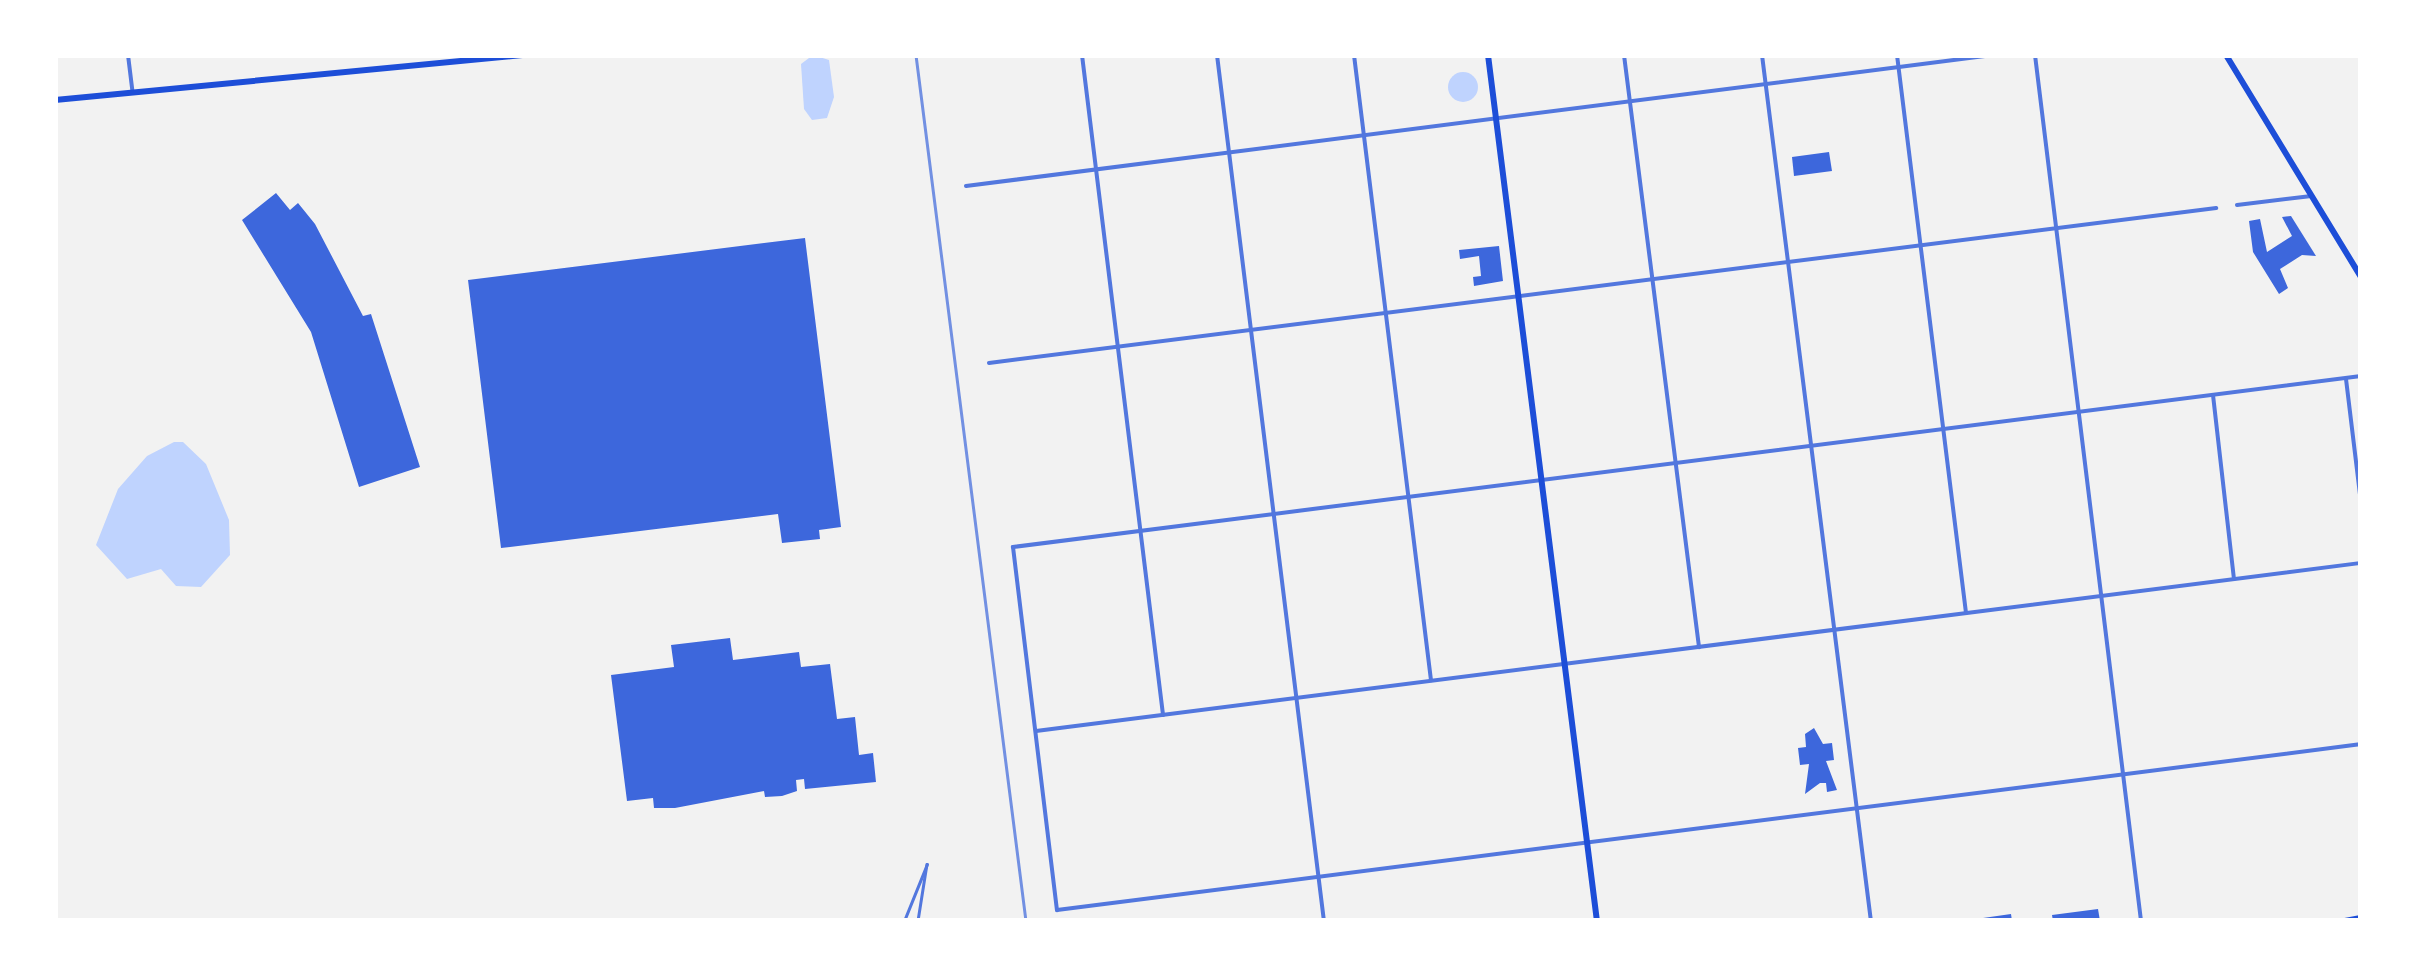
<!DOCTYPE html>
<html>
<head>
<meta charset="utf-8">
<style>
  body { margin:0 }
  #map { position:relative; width:2416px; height:976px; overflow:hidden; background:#f2f2f2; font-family:"IBM Plex Sans",sans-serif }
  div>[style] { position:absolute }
  .water>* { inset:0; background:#bfd3fe }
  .round { border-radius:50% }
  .building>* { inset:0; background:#3d67dc }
  .service>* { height:2.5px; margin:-1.25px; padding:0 1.25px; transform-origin:1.25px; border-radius:1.25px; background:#5277de }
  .minor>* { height:4px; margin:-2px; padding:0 2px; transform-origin:2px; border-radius:2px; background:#5277de }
  .secondary>* { height:6px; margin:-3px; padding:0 3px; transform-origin:3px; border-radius:3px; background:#1d4ed8 }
  .primary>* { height:6px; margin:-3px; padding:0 3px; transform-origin:3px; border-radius:3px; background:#1d4ed8 }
  .rail>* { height:2.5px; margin:-1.25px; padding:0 1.25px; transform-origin:1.25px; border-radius:1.25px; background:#7290e2 }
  span { translate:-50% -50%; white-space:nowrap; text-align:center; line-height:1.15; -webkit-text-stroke:10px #fff; paint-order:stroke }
  .frame { position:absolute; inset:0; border:58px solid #fff; pointer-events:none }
</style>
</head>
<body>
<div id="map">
  <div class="water">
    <div style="clip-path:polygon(813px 55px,829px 60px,834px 97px,827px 118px,812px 120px,804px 109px,801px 64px)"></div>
    <div class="round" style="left:1448px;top:72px;width:30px;height:30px"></div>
    <div style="clip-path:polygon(174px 442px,183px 442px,206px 464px,229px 520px,230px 555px,201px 587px,176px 586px,161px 569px,127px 579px,96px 545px,118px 489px,147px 456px)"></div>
  </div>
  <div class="building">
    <div style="clip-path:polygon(1829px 152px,1832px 171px,1794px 176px,1792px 157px)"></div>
    <div style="clip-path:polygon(276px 193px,290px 210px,298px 203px,315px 224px,363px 316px,371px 314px,420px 467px,359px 487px,311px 332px,242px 220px)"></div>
    <div style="clip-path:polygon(2291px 216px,2316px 256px,2302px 255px,2280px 269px,2288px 288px,2279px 294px,2253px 252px,2249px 221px,2260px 219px,2267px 252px,2292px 236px,2282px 217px)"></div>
    <div style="clip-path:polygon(805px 238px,841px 527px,819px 530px,820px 539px,782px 543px,778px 514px,501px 548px,468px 280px)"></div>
    <div style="clip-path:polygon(1499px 246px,1503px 281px,1474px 286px,1473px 277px,1481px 276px,1479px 256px,1460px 259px,1459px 250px)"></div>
    <div style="clip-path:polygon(730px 638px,733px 660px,799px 652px,801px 667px,830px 664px,837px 719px,855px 717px,859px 755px,873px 753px,876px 782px,805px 789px,804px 779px,796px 780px,797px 791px,782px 796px,765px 797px,764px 791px,675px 808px,654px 808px,653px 798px,627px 801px,611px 675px,674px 667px,671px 645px)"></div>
    <div style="clip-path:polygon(1814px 728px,1823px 744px,1832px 743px,1834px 760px,1826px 761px,1837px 790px,1827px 792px,1826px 783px,1820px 783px,1805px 794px,1809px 764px,1800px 765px,1798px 748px,1806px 747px,1805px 734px)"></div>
    <div style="clip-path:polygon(2098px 909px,2100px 921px,2053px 921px,2052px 915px)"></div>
    <div style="clip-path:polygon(2011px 914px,2012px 921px,1976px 921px,1976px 919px)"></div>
  </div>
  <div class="service">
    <div style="left:904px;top:921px;width:61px;rotate:-68deg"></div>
    <div style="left:927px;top:864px;width:58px;rotate:99deg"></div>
  </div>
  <div class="minor">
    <div style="left:128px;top:55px;width:35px;rotate:83deg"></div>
    <div style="left:1082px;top:55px;width:665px;rotate:83deg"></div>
    <div style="left:1217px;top:55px;width:873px;rotate:82.96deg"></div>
    <div style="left:1354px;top:55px;width:630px;rotate:82.98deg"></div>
    <div style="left:1624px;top:55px;width:597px;rotate:82.78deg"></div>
    <div style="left:1762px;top:55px;width:873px;rotate:82.83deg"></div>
    <div style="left:1897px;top:55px;width:562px;rotate:82.95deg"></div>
    <div style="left:2035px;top:55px;width:872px;rotate:83.02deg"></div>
    <div style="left:966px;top:186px;width:1035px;rotate:-7.27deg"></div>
    <div style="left:2237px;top:205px;width:75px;rotate:-6.9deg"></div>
    <div style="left:989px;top:363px;width:1237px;rotate:-7.2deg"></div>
    <div style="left:2361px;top:376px;width:1359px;rotate:172.77deg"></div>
    <div style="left:1013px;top:547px;width:366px;rotate:83.1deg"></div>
    <div style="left:1057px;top:910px;width:1315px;rotate:-7.25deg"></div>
    <div style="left:2346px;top:379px;width:125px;rotate:83.1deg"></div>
    <div style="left:2213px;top:395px;width:185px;rotate:83.5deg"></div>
    <div style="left:1036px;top:731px;width:1336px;rotate:-7.23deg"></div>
  </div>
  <div class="secondary">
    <div style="left:1488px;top:55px;width:873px;rotate:82.83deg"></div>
    <div style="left:2226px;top:55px;width:260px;rotate:58.7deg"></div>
    <div style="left:55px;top:100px;width:472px;rotate:-5.5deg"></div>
  </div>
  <div class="primary">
    <div style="left:2345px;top:921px;width:16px;rotate:-11deg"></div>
  </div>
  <div class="rail">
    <div style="left:916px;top:55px;width:873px;rotate:82.76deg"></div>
  </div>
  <div class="frame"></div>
</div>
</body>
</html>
